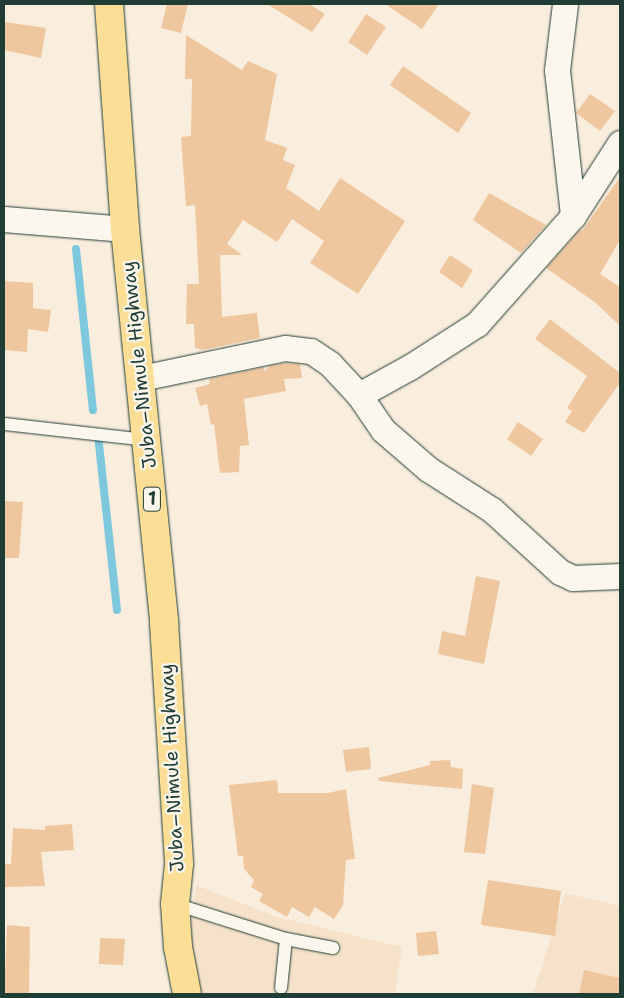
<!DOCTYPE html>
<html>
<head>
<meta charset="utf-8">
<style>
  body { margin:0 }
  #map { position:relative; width:624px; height:998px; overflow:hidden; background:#f9eddd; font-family:"Shantell Sans",sans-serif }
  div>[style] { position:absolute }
  .built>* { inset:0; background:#f6e2ca }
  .stream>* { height:8px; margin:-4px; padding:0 4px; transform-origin:4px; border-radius:4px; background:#7dc8dd }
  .building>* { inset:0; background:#efc79f }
  .roads { filter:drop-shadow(0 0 1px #1f3d34) drop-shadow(0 0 1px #1f3d34) }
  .lane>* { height:12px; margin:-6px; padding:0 6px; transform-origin:6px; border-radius:6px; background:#fbf7ec }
  .street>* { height:25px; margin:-12.5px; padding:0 12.5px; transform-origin:12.5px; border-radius:12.5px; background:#fbf7ec }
  .primary>* { height:28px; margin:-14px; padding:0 14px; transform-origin:14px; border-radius:14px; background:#fcde96 }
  span { translate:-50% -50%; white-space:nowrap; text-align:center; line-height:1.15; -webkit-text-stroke:4.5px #fbf7ec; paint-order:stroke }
  .shield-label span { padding:1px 4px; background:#fbf7ec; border:1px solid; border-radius:4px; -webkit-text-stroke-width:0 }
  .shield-label { font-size:18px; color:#1f3d34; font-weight:700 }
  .street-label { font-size:19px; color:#1f3d34 }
  .frame { position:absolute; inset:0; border:5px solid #1f3d34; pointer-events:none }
</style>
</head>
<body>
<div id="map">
  <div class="built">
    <div style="clip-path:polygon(196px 885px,274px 916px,402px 947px,395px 994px,199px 994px,190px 939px)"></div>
    <div style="clip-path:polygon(565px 893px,620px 906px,620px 994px,533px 994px)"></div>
  </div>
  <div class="stream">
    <div style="left:76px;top:249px;width:162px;rotate:84deg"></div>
    <div style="left:98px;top:435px;width:176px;rotate:83.8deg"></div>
  </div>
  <div class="building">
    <div style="clip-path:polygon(167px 4px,188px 4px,181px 33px,161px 28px)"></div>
    <div style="clip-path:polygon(267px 4px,309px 4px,325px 14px,312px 32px)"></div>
    <div style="clip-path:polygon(385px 4px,439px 4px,422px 29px)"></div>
    <div style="clip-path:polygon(366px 14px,386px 27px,367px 55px,348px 42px)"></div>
    <div style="clip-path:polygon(4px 22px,46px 28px,41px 58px,4px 50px)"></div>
    <div style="clip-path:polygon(186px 35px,242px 70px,248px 61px,277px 74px,265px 140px,287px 148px,283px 160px,295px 165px,286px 188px,319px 211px,340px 178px,405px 221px,358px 294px,310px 263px,324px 241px,292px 219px,277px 242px,243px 220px,227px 244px,242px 255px,220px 255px,222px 317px,257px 313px,260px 338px,203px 350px,195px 348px,194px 324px,186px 324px,187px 284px,199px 284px,195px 205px,186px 206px,181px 137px,191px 136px,192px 79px,185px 79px)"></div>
    <div style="clip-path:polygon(403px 66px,471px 113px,458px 133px,390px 85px)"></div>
    <div style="clip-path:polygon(590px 94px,615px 111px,600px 131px,576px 113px)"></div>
    <div style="clip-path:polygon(620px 177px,620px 240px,600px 274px,620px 287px,620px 326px,596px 303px,546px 268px,580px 230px,582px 231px)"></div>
    <div style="clip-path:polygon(489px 193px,546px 225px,521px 253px,473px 220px)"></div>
    <div style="clip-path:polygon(450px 255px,473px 270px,462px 288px,439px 272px)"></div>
    <div style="clip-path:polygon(4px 281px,33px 283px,33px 308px,51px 310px,48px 332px,28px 329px,27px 352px,4px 350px)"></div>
    <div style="clip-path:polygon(550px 319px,620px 373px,620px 383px,584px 433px,565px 422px,572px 411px,567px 408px,587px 376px,535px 339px)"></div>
    <div style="clip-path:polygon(286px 363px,300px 364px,302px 378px,284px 379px,286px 391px,244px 399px,249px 445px,240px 446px,239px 472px,220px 473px,214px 424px,211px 425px,207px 404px,200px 406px,195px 388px,210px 384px,209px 379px,264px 367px,265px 372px,269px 366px)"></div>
    <div style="clip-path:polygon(518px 422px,543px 439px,531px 456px,507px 439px)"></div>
    <div style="clip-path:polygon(4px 501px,23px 502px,19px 558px,4px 558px)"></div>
    <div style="clip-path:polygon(476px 576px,500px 581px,484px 664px,438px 654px,442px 631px,465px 636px)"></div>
    <div style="clip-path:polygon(369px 747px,371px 769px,346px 772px,343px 750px)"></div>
    <div style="clip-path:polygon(450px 760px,451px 767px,463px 769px,462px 789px,379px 781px,378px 778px,430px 765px,430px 761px)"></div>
    <div style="clip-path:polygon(277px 780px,278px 793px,328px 793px,346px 789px,355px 859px,346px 860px,343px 905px,334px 919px,315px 907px,309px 917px,292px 907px,287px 917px,259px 901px,263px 894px,251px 887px,254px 880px,244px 869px,243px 856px,238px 856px,229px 785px)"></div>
    <div style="clip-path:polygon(472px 784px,494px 788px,485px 854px,464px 852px)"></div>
    <div style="clip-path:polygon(72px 824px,74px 850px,41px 852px,45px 886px,4px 887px,4px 864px,11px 864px,13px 828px,45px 830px,45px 826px)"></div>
    <div style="clip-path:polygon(488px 880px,561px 891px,555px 936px,481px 925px)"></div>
    <div style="clip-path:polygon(7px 925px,30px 927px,29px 994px,4px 994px)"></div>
    <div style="clip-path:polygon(436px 931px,439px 954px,418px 956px,416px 933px)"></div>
    <div style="clip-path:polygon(100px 938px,125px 939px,123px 965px,99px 964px)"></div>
    <div style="clip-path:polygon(584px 970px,620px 978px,620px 994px,579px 994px)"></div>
  </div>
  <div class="roads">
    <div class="lane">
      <div style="left:4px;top:424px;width:143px;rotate:6.4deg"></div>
      <div style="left:175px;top:904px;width:116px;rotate:17.5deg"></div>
      <div style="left:286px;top:939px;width:49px;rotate:95.8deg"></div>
      <div style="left:286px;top:939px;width:48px;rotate:10.8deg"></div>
    </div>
    <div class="street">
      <div style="left:565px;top:4px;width:66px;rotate:96.9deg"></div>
      <div style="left:557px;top:70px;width:147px;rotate:83.7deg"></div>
      <div style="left:4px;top:219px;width:121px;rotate:4.7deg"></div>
      <div style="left:141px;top:378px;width:147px;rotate:-11.8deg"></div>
      <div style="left:285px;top:348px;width:26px;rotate:7deg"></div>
      <div style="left:311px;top:351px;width:23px;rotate:34deg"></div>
      <div style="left:330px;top:364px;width:42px;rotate:46.9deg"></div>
      <div style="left:359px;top:395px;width:42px;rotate:55.6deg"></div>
      <div style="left:383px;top:430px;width:60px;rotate:40.9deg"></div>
      <div style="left:428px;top:469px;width:76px;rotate:32.6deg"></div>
      <div style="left:492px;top:510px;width:92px;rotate:42.4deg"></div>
      <div style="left:560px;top:572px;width:14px;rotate:25deg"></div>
      <div style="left:573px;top:578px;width:47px;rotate:-2.4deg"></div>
      <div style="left:359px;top:395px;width:58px;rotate:-28.8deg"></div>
      <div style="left:410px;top:367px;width:80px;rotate:-32.7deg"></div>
      <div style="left:477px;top:324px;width:144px;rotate:-48.4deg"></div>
      <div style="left:573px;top:216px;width:87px;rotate:-57.2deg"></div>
    </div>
    <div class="primary">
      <div style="left:109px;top:4px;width:226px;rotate:85.9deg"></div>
      <div style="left:125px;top:229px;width:396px;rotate:84.3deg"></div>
      <div style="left:164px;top:623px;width:241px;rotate:86.4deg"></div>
      <div style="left:179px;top:864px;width:40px;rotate:95.7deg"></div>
      <div style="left:175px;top:904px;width:43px;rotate:86deg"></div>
      <div style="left:178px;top:947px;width:48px;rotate:79.2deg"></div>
    </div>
  </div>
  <div class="shield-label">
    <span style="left:152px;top:499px">1</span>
  </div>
  <div class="street-label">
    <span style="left:139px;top:365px;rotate:-96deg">Juba–Nimule Highway</span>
    <span style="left:172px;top:768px;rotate:-93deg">Juba–Nimule Highway</span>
  </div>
  <div class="frame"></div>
</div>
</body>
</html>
